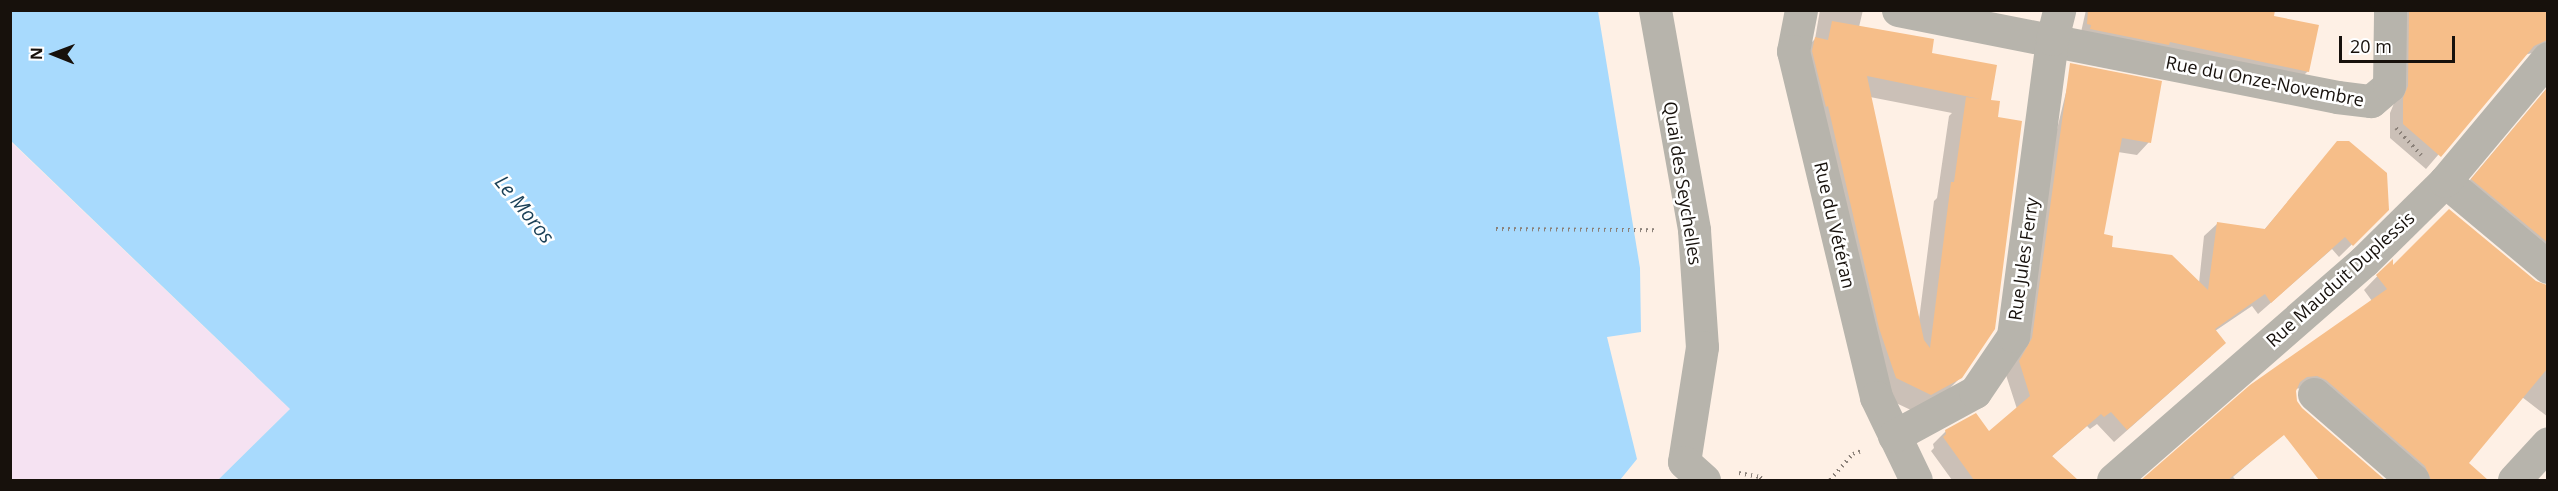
<!DOCTYPE html>
<html>
<head>
<meta charset="utf-8">
<style>
  body { margin:0 }
  #map { position:relative; width:2558px; height:491px; overflow:hidden; background:#fef0e5; font-family:"Open Sans",sans-serif }
  div>[style] { position:absolute }
  .industrial>* { inset:0; background:#f5e2f2 }
  .water>* { inset:0; background:#a8dafd }
  .shadow>* { inset:0; background:#0003 }
  .building>* { inset:0; background:#f6be89 }
  .path>* { height:4px; margin-top:-2px; transform-origin:0; background:repeating-linear-gradient(90deg,#8b8179 0 1.5px,transparent 0 6px) }
  .minor>* { height:33px; margin:-16.5px; padding:0 16.5px; transform-origin:16.5px; border-radius:16.5px; background:#b7b4ac }
  span { translate:-50% -50%; white-space:nowrap; text-align:center; line-height:1.15; -webkit-text-stroke:5px #fff; paint-order:stroke }
  .street-label { font-size:18px; color:#17110c }
  .water-label { font-size:20px; color:#1b4158; font-style:italic }
  .frame { position:absolute; inset:0; border:12px solid #17110c; pointer-events:none }
  .north { position:absolute; left:24px; top:24px; width:60px; height:60px; -webkit-text-stroke:4px #fff; paint-order:stroke; rotate:271deg; font-size:16px; font-weight:700; line-height:24px; text-align:center; color:#17110c }
  .north::after { content:''; display:block; margin:auto; width:21px; height:27px; background:#17110c; clip-path:polygon(50% 0,100% 100%,50% 72%,0 100%) }
  .scale { position:absolute; left:2339px; top:36px; width:116px; height:27px; box-sizing:border-box; border:3px solid #17110c; border-top:0; padding-left:8px; font-size:18px; line-height:21px; white-space:nowrap; color:#17110c; -webkit-text-stroke:4px #fff; paint-order:stroke }
</style>
</head>
<body>
<div id="map">
  <div class="industrial">
    <div style="clip-path:polygon(10px 141px,290px 409px,218px 480px,11px 480px)"></div>
  </div>
  <div class="water">
    <div style="clip-path:polygon(10px 11px,1598px 11px,1640px 268px,1641px 332px,1607px 337px,1637px 459px,1620px 480px,218px 480px,290px 409px,11px 141px)"></div>
  </div>
  <div class="shadow">
    <div style="clip-path:polygon(evenodd,1820px 10px,1863px 10px,1859px 27px,1930px 54px,1989px 101px,1961px 377px,1943px 395px,1913px 411px,1879px 395px,1798px 56px,1815px 39px,1820px 10px,1870px 97px,1952px 113px,1949px 116px,1937px 198px,1934px 201px,1919px 320px,1870px 97px)"></div>
    <div style="clip-path:polygon(2086px 10px,2244px 10px,2308px 71px,2296px 83px,2079px 41px)"></div>
    <div style="clip-path:polygon(2392px 10px,2548px 10px,2548px 58px,2536px 52px,2524px 55px,2426px 169px,2390px 138px,2390px 113px,2395px 101px)"></div>
    <div style="clip-path:polygon(2069px 80px,2149px 142px,2137px 155px,2118px 152px,2102px 236px,2110px 248px,2199px 283px,2204px 236px,2217px 224px,2264px 230px,2337px 143px,2388px 209px,2339px 257px,2332px 249px,2258px 314px,2252px 306px,2215px 331px,2211px 356px,2114px 442px,2097px 424px,2090px 429px,2087px 426px,2051px 457px,2076px 480px,1952px 480px,1931px 451px,1934px 448px,1933px 444px,1946px 431px,1989px 433px,2017px 409px,2006px 375px,2019px 353px,2039px 203px)"></div>
    <div style="clip-path:polygon(2548px 87px,2548px 267px,2459px 193px)"></div>
    <div style="clip-path:polygon(2391px 262px,2392px 268px,2536px 283px,2548px 287px,2548px 417px,2522px 397px,2466px 463px,2484px 479px,2482px 480px,2413px 480px,2303px 388px,2294px 389px,2270px 373px,2372px 301px,2364px 290px)"></div>
    <div style="clip-path:polygon(2249px 388px,2283px 434px,2233px 477px,2236px 480px,2143px 480px)"></div>
  </div>
  <div class="building">
    <div style="clip-path:polygon(2088px 10px,2275px 10px,2274px 16px,2319px 25px,2309px 72px,2170px 42px,2169px 45px,2090px 29px,2091px 25px,2087px 24px)"></div>
    <div style="clip-path:polygon(2409px 10px,2547px 10px,2547px 40px,2534px 46px,2441px 157px,2403px 124px,2403px 98px,2408px 86px)"></div>
    <div style="clip-path:polygon(evenodd,1832px 21px,1934px 39px,1932px 53px,1997px 65px,1991px 100px,2000px 101px,1998px 117px,2022px 121px,1995px 329px,1962px 378px,1931px 395px,1896px 378px,1879px 328px,1828px 106px,1826px 107px,1812px 51px,1815px 37px,1828px 40px,1832px 21px,1867px 76px,1980px 99px,1966px 97px,1954px 182px,1951px 182px,1930px 348px,1924px 340px,1867px 76px)"></div>
    <div style="clip-path:polygon(2070px 63px,2162px 81px,2151px 143px,2122px 138px,2104px 234px,2113px 236px,2112px 247px,2172px 255px,2208px 290px,2217px 222px,2265px 229px,2337px 141px,2349px 141px,2387px 173px,2389px 210px,2353px 246px,2345px 237px,2271px 303px,2265px 294px,2215px 329px,2226px 343px,2127px 430px,2111px 412px,2104px 417px,2101px 414px,2052px 456px,2078px 480px,1974px 480px,1943px 437px,1946px 434px,1945px 430px,1976px 413px,1989px 431px,2030px 396px,2019px 361px,2032px 338px)"></div>
    <div style="clip-path:polygon(2547px 88px,2547px 242px,2471px 179px)"></div>
    <div style="clip-path:polygon(2449px 209px,2536px 281px,2547px 285px,2547px 369px,2469px 463px,2488px 480px,2431px 480px,2425px 466px,2326px 380px,2317px 376px,2307px 377px,2300px 382px,2296px 391px,2297px 401px,2302px 408px,2385px 480px,2319px 480px,2284px 435px,2228px 480px,2141px 480px,2250px 385px,2387px 289px,2376px 275px,2393px 259px,2393px 265px)"></div>
  </div>
  <div class="path">
    <div style="left:2396px;top:128px;width:37px;rotate:47deg"></div>
    <div style="left:1496px;top:229px;width:162px;rotate:0.4deg"></div>
    <div style="left:1739px;top:473px;width:21px;rotate:11deg"></div>
    <div style="left:1760px;top:477px;width:4px;rotate:45deg"></div>
    <div style="left:1830px;top:480px;width:35px;rotate:-49deg"></div>
    <div style="left:1853px;top:454px;width:9px;rotate:-21deg"></div>
  </div>
  <div class="minor">
    <div style="left:1655px;top:10px;width:223px;rotate:79.9deg"></div>
    <div style="left:1694px;top:230px;width:117px;rotate:86.1deg"></div>
    <div style="left:1702px;top:347px;width:116px;rotate:98.9deg"></div>
    <div style="left:1801px;top:10px;width:42px;rotate:101deg"></div>
    <div style="left:1793px;top:51px;width:356px;rotate:76.5deg"></div>
    <div style="left:1876px;top:397px;width:92px;rotate:64.3deg"></div>
    <div style="left:1898px;top:10px;width:448px;rotate:11.2deg"></div>
    <div style="left:2337px;top:97px;width:34px;rotate:7deg"></div>
    <div style="left:2371px;top:101px;width:23px;rotate:-40deg"></div>
    <div style="left:2389px;top:86px;width:76px;rotate:-89.2deg"></div>
    <div style="left:2445px;top:181px;width:134px;rotate:39.9deg"></div>
    <div style="left:2314px;top:394px;width:131px;rotate:41deg"></div>
    <div style="left:1894px;top:436px;width:92px;rotate:-28.5deg"></div>
    <div style="left:1975px;top:392px;width:68px;rotate:-55.8deg"></div>
    <div style="left:2013px;top:336px;width:300px;rotate:-82.5deg"></div>
    <div style="left:2052px;top:39px;width:30px;rotate:-76deg"></div>
    <div style="left:1684px;top:462px;width:27px;rotate:42deg"></div>
    <div style="left:2113px;top:480px;width:333px;rotate:-41.1deg"></div>
    <div style="left:2364px;top:261px;width:114px;rotate:-44.6deg"></div>
    <div style="left:2445px;top:181px;width:160px;rotate:-50.1deg"></div>
    <div style="left:2514px;top:480px;width:50px;rotate:-47.4deg"></div>
  </div>
  <div class="street-label">
    <span style="left:2265px;top:81px;rotate:11deg">Rue du Onze-Novembre</span>
    <span style="left:1683px;top:183px;rotate:81deg">Quai des Seychelles</span>
    <span style="left:1835px;top:225px;rotate:77deg">Rue du Vétéran</span>
    <span style="left:2023px;top:259px;rotate:-82deg">Rue Jules Ferry</span>
    <span style="left:2340px;top:279px;rotate:-42deg">Rue Mauduit Duplessis</span>
  </div>
  <div class="water-label">
    <span style="left:525px;top:209px;rotate:51deg">Le Moros</span>
  </div>
  <div class="frame"></div>
  <div class="north">N</div>
  <div class="scale">20 m</div>
</div>
</body>
</html>
